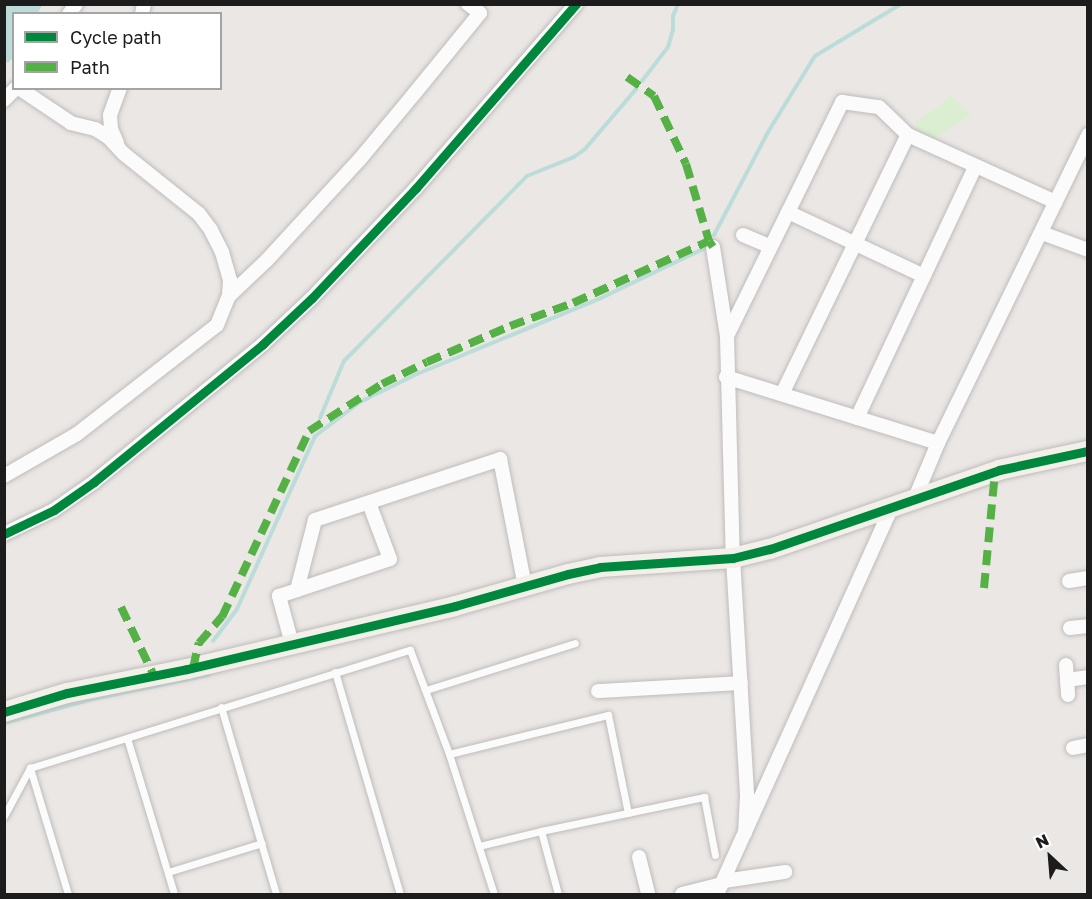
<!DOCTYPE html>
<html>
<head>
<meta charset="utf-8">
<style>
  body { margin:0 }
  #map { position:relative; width:1092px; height:899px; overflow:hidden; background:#ebe7e5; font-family:"Golos Text",sans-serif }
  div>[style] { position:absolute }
  .park>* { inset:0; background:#dbeed2 }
  .water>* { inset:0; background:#bbdcd8 }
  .stream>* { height:4px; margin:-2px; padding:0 2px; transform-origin:2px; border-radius:2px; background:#bbdcd8 }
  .roads { filter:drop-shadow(0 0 2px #bebcbb) drop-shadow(0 0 2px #bebcbb) }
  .lane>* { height:7px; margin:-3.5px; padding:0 3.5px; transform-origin:3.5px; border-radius:3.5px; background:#fcfbfb }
  .street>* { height:14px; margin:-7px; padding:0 7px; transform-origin:7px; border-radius:7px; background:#fcfbfb }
  .secondary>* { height:20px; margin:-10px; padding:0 10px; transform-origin:10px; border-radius:10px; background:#f2f0e9 }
  .quiet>* { height:8px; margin-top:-4px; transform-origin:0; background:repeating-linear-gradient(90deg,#55b145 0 15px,transparent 0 23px) }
  .cycleway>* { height:9px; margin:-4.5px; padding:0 4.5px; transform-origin:4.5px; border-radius:4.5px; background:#00873e }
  span { translate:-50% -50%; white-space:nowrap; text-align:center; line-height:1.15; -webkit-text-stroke:4.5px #fff; paint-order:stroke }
  .frame { position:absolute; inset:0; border:6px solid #1c1c1c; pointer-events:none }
  .legend { position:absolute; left:12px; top:12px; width:210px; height:78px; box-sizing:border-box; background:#fff; border:2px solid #a4a4a4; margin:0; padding:8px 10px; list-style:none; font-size:18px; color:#1c1c1c }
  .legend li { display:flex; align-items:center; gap:12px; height:30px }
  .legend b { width:30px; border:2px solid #a4a4a4 }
  .north { position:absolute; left:1020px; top:827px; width:60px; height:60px; -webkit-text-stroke:4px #fff; paint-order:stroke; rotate:334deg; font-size:16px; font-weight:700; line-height:24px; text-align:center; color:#1c1c1c }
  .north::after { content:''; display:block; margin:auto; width:21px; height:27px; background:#1c1c1c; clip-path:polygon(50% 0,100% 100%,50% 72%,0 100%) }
</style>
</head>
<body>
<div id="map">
  <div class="park">
    <div style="clip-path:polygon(950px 95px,971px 115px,933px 139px,916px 131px,916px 121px,936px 109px)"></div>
  </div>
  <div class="water">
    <div style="clip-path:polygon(4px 5px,42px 5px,38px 13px,14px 14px,13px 57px,8px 63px,5px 61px)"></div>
  </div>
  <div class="stream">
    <div style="left:642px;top:81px;width:43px;rotate:-52.6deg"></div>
    <div style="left:668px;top:47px;width:18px;rotate:-74deg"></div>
    <div style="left:673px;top:30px;width:14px;rotate:-90deg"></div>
    <div style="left:673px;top:16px;width:13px;rotate:-67deg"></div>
    <div style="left:714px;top:235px;width:116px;rotate:-62.3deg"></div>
    <div style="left:768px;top:132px;width:89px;rotate:-58.3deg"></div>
    <div style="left:815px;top:56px;width:100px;rotate:-31.2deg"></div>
    <div style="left:320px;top:418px;width:62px;rotate:-67.2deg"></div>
    <div style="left:344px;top:361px;width:260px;rotate:-45.3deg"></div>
    <div style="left:527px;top:176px;width:51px;rotate:-22deg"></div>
    <div style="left:574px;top:157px;width:14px;rotate:-36deg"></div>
    <div style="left:585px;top:149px;width:79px;rotate:-49.6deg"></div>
    <div style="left:213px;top:641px;width:40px;rotate:-53deg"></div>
    <div style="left:237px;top:609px;width:190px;rotate:-65.7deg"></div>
    <div style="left:315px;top:436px;width:56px;rotate:-37.1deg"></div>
    <div style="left:360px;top:402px;width:64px;rotate:-26.2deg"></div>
    <div style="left:417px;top:374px;width:199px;rotate:-22.4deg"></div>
    <div style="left:601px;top:298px;width:118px;rotate:-25.7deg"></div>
    <div style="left:4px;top:723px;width:92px;rotate:-15.1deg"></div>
    <div style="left:93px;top:699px;width:118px;rotate:-11.7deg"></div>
  </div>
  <div class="roads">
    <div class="lane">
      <div style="left:335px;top:672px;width:231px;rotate:73.7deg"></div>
      <div style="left:426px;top:690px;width:156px;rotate:-17.5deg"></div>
      <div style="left:221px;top:707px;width:195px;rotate:73.6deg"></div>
      <div style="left:127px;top:738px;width:163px;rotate:73.2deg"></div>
      <div style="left:449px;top:754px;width:164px;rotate:-13.8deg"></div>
      <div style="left:608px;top:715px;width:100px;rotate:78.5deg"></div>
      <div style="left:4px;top:816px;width:55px;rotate:-61.6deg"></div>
      <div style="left:479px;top:846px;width:64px;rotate:-13.6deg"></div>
      <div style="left:168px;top:872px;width:98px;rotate:-17.1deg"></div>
      <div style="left:68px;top:894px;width:132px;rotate:-106.8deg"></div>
      <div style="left:30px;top:768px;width:398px;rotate:-17.3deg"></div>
      <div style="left:410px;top:650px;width:111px;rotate:69.4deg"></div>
      <div style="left:449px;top:754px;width:147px;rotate:72.2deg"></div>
      <div style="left:558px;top:894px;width:65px;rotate:-105.1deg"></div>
      <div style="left:541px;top:831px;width:167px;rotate:-11.8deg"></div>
      <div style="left:704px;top:797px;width:59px;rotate:79.3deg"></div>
    </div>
    <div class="street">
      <div style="left:69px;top:14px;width:12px;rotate:-55deg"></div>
      <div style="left:142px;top:14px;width:10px;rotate:-79deg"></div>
      <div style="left:4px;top:100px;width:17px;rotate:-45deg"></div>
      <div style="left:117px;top:143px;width:15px;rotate:-113deg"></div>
      <div style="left:111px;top:129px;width:14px;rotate:-94deg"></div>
      <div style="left:110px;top:115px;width:29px;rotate:-70deg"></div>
      <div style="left:788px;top:212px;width:150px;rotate:25.2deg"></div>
      <div style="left:1042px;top:233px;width:49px;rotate:20.3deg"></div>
      <div style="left:743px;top:235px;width:30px;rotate:23deg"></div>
      <div style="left:713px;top:247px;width:90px;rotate:81.1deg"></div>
      <div style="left:727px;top:336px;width:222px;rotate:88.5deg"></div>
      <div style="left:733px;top:558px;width:238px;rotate:86.6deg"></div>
      <div style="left:747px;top:796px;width:37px;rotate:93deg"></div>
      <div style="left:229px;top:296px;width:52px;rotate:-43.5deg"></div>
      <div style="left:267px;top:260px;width:137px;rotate:-47.4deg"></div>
      <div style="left:360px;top:159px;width:85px;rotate:-50.3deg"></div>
      <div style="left:414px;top:94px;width:104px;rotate:-50.8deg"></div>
      <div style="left:480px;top:13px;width:15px;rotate:-143deg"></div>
      <div style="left:727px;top:336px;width:261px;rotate:-63.8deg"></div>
      <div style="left:842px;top:102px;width:37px;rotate:8deg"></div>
      <div style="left:879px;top:107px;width:40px;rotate:44deg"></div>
      <div style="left:908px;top:135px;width:162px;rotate:24.4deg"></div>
      <div style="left:726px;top:377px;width:222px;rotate:17.3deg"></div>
      <div style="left:782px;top:394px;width:288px;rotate:-64.1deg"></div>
      <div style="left:857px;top:418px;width:277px;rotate:-64.8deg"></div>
      <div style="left:4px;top:476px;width:84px;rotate:-29.9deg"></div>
      <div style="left:77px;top:434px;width:177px;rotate:-37.9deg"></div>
      <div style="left:217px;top:325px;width:31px;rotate:-68deg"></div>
      <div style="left:229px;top:296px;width:16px;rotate:-86deg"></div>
      <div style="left:230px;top:280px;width:29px;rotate:-106deg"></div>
      <div style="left:222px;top:252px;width:25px;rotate:-117deg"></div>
      <div style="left:211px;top:230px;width:20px;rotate:-127deg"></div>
      <div style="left:199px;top:214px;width:96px;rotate:-141.3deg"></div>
      <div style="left:124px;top:154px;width:23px;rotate:-133deg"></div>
      <div style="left:108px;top:137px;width:15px;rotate:-148deg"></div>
      <div style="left:95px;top:129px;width:25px;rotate:-166deg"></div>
      <div style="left:71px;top:123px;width:63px;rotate:-146.1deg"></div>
      <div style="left:915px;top:498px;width:60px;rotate:-67.3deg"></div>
      <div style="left:938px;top:443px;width:343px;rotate:-64deg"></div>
      <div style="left:4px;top:534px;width:55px;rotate:-25.6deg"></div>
      <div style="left:54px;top:510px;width:49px;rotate:-35deg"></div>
      <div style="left:94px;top:482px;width:218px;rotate:-39.2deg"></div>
      <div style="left:263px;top:344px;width:67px;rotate:-43.2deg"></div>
      <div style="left:312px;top:298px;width:151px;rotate:-46.6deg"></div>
      <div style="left:416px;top:188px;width:244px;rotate:-49deg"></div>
      <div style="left:1069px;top:581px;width:19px;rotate:-9deg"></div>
      <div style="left:297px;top:590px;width:98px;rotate:-18.4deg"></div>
      <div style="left:390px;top:559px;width:60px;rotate:-110.6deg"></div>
      <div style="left:1070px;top:628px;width:18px;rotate:-6deg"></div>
      <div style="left:292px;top:644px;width:50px;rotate:-105.2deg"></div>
      <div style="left:279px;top:596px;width:19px;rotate:-18deg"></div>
      <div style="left:297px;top:590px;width:72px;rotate:-75.6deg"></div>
      <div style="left:315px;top:520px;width:195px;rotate:-18.2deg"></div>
      <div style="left:500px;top:459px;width:129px;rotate:78.9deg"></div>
      <div style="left:1066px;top:665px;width:30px;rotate:86deg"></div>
      <div style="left:1067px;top:680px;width:21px;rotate:-8deg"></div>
      <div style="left:598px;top:691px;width:143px;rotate:-3.2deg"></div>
      <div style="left:1073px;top:748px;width:15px;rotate:-11deg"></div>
      <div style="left:639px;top:857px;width:38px;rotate:76deg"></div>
      <div style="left:724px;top:881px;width:62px;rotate:-8.4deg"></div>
      <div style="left:682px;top:894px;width:41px;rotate:-14deg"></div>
      <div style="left:717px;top:894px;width:426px;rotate:-65.7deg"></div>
    </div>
    <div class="secondary">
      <div style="left:4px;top:712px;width:66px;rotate:-16.8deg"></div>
      <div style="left:67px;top:693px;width:122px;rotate:-11.3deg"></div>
      <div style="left:187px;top:669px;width:275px;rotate:-13.2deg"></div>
      <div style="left:455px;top:606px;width:117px;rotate:-15.8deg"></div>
      <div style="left:568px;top:574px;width:33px;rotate:-12deg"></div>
      <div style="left:600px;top:567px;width:133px;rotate:-3.9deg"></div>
      <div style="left:733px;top:558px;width:38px;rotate:-14deg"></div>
      <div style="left:770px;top:549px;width:242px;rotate:-19deg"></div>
      <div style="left:999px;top:470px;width:91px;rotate:-12.1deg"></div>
    </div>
  </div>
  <div class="quiet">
    <div style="left:627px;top:77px;width:33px;rotate:35deg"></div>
    <div style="left:654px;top:96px;width:75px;rotate:64.8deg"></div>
    <div style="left:686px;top:164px;width:80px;rotate:73.4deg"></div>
    <div style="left:984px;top:588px;width:118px;rotate:-84.6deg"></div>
    <div style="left:121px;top:607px;width:76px;rotate:64.4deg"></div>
    <div style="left:193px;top:668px;width:26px;rotate:-77deg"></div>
    <div style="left:199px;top:643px;width:35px;rotate:-49deg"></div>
    <div style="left:222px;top:617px;width:205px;rotate:-64.9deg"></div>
    <div style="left:309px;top:431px;width:87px;rotate:-32.8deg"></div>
    <div style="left:382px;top:384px;width:50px;rotate:-26.1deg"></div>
    <div style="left:427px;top:362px;width:90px;rotate:-23.4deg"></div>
    <div style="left:510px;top:326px;width:67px;rotate:-20.1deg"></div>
    <div style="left:573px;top:303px;width:149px;rotate:-24.5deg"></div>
    <div style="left:709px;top:241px;width:7px;rotate:56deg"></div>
  </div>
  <div class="cycleway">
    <div style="left:4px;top:534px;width:55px;rotate:-25.6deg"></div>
    <div style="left:54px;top:510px;width:49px;rotate:-35deg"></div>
    <div style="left:94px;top:482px;width:218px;rotate:-39.2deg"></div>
    <div style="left:263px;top:344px;width:67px;rotate:-43.2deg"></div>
    <div style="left:312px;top:298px;width:151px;rotate:-46.6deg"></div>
    <div style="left:416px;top:188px;width:244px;rotate:-49deg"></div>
    <div style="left:4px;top:712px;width:66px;rotate:-16.8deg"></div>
    <div style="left:67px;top:693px;width:122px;rotate:-11.3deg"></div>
    <div style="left:187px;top:669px;width:275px;rotate:-13.2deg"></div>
    <div style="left:455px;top:606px;width:117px;rotate:-15.8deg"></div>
    <div style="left:568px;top:574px;width:33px;rotate:-12deg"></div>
    <div style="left:600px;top:567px;width:133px;rotate:-3.9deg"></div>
    <div style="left:733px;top:558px;width:38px;rotate:-14deg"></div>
    <div style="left:770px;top:549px;width:242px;rotate:-19deg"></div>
    <div style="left:999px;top:470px;width:91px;rotate:-12.1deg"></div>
  </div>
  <div class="frame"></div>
  <ul class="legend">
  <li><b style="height:8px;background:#00873e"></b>Cycle path</li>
  <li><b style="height:8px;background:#55b145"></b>Path</li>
  </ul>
  <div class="north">N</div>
</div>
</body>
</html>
